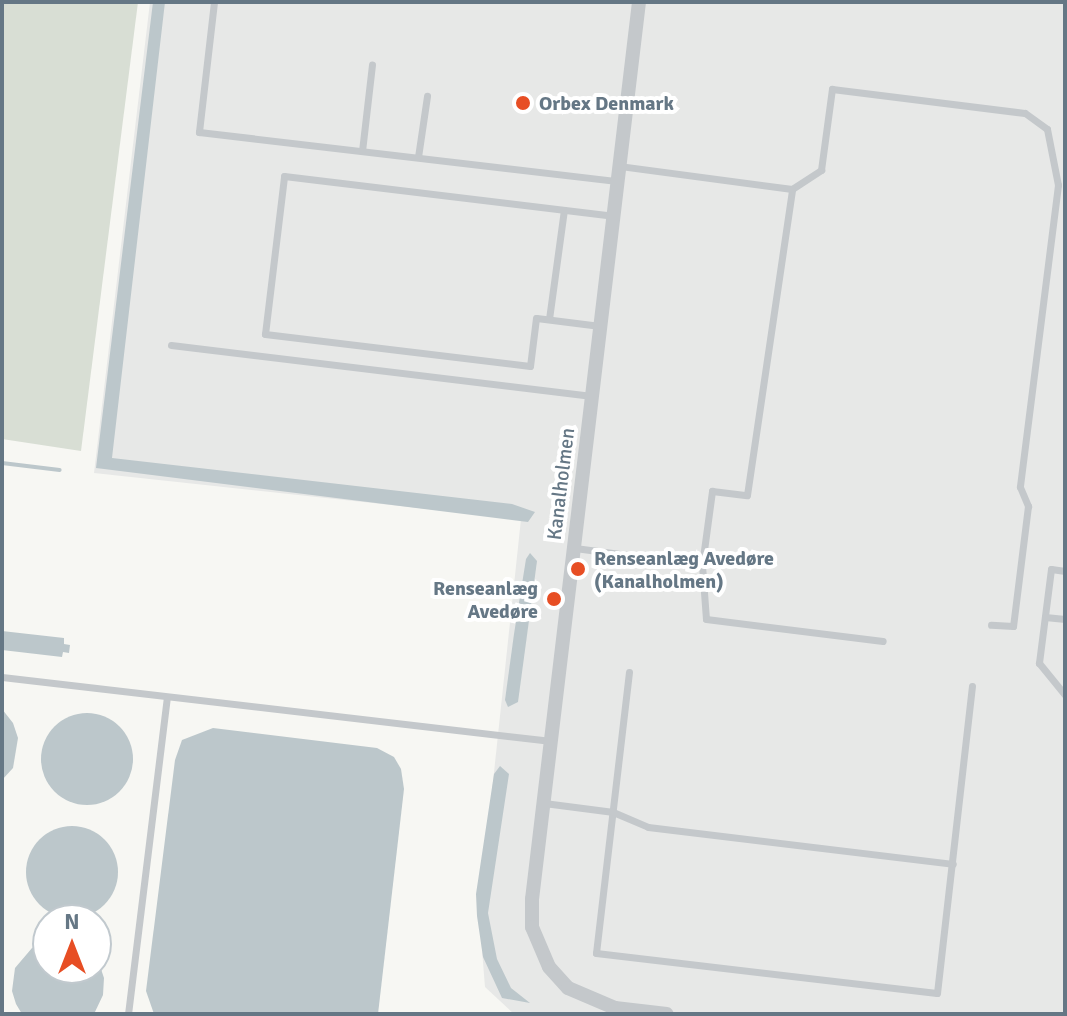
<!DOCTYPE html>
<html>
<head>
<meta charset="utf-8">
<style>
  body { margin:0 }
  #map { position:relative; width:1067px; height:1016px; overflow:hidden; background:#f7f7f3; font-family:Signika,sans-serif }
  div>[style] { position:absolute }
  .built>* { inset:0; background:#e7e8e7 }
  .green>* { inset:0; background:#d8ded4 }
  .water>* { inset:0; background:#bcc7cb }
  .round { border-radius:50% }
  .stream>* { height:4px; margin:-2px; padding:0 2px; transform-origin:2px; border-radius:2px; background:#bcc7cb }
  .lane>* { height:7px; margin:-3.5px; padding:0 3.5px; transform-origin:3.5px; border-radius:3.5px; background:#c4c8cb }
  .street>* { height:14px; margin:-7px; padding:0 7px; transform-origin:7px; border-radius:7px; background:#c4c8cb }
  .dots>* { width:22px; height:22px; translate:-50% -50%; box-sizing:border-box; border:4px solid #fff; border-radius:50% }
  span { translate:-50% -50%; white-space:nowrap; text-align:center; line-height:1.15; -webkit-text-stroke:8px #fff; paint-order:stroke }
  .poi-label { font-size:20px; color:#657785; font-weight:700 }
  .left { translate:0 -50%; text-align:left }
  .right { translate:-100% -50%; text-align:right }
  .street-label { font-size:20px; color:#657785 }
  .frame { position:absolute; inset:0; border:4px solid #657785; pointer-events:none }
  .north { position:absolute; left:32px; top:904px; width:80px; height:80px; box-sizing:border-box; background:#fff; border:2px solid #c1c9ce; border-radius:50%; rotate:0deg; font-size:22px; font-weight:700; line-height:32px; text-align:center; color:#657785 }
  .north::after { content:''; display:block; margin:auto; width:28px; height:36px; background:#e74e24; clip-path:polygon(50% 0,100% 100%,50% 72%,0 100%) }
</style>
</head>
<body>
<div id="map">
  <div class="built">
    <div style="clip-path:polygon(150px 2px,1065px 2px,1065px 1014px,514px 1014px,485px 987px,479px 913px,521px 519px,94px 473px)"></div>
  </div>
  <div class="green">
    <div style="clip-path:polygon(2px 2px,138px 2px,81px 451px,2px 439px)"></div>
  </div>
  <div class="water">
    <div style="clip-path:polygon(153px 2px,165px 2px,112px 458px,512px 504px,535px 512px,528px 522px,96px 468px)"></div>
    <div style="clip-path:polygon(530px 553px,537px 561px,518px 702px,508px 707px,505px 700px,514px 634px,526px 559px)"></div>
    <div style="clip-path:polygon(2px 631px,64px 638px,64px 644px,70px 645px,69px 653px,63px 652px,62px 657px,2px 650px)"></div>
    <div style="clip-path:polygon(2px 709px,13px 723px,18px 738px,13px 768px,2px 780px)"></div>
    <div class="round" style="left:41px;top:713px;width:92px;height:92px"></div>
    <div style="clip-path:polygon(213px 728px,377px 748px,394px 757px,401px 769px,404px 789px,378px 1014px,154px 1014px,146px 991px,175px 760px,182px 740px)"></div>
    <div style="clip-path:polygon(500px 766px,509px 774px,488px 913px,497px 959px,511px 988px,530px 1003px,502px 998px,483px 957px,477px 916px,476px 894px,494px 774px)"></div>
    <div class="round" style="left:26px;top:826px;width:92px;height:92px"></div>
    <div style="clip-path:polygon(48px 941px,48px 968px,96px 968px,96px 960px,99px 963px,104px 978px,103px 995px,94px 1014px,22px 1014px,16px 1004px,12px 991px,15px 968px,32px 948px)"></div>
  </div>
  <div class="stream">
    <div style="left:2px;top:463px;width:58px;rotate:6.9deg"></div>
  </div>
  <div class="lane">
    <div style="left:214px;top:2px;width:131px;rotate:96.6deg"></div>
    <div style="left:199px;top:132px;width:421px;rotate:6.7deg"></div>
    <div style="left:362px;top:151px;width:87px;rotate:-83.4deg"></div>
    <div style="left:418px;top:157px;width:62px;rotate:-81.6deg"></div>
    <div style="left:792px;top:189px;width:35px;rotate:-33deg"></div>
    <div style="left:821px;top:170px;width:82px;rotate:-82.3deg"></div>
    <div style="left:832px;top:89px;width:194px;rotate:7.1deg"></div>
    <div style="left:1025px;top:113px;width:27px;rotate:36deg"></div>
    <div style="left:1047px;top:129px;width:57px;rotate:78.9deg"></div>
    <div style="left:1058px;top:185px;width:304px;rotate:97.2deg"></div>
    <div style="left:1020px;top:487px;width:21px;rotate:67deg"></div>
    <div style="left:1028px;top:506px;width:121px;rotate:97.1deg"></div>
    <div style="left:1013px;top:626px;width:22px;rotate:-177deg"></div>
    <div style="left:549px;top:319px;width:110px;rotate:-82.2deg"></div>
    <div style="left:600px;top:326px;width:64px;rotate:-172.9deg"></div>
    <div style="left:536px;top:318px;width:48px;rotate:97.1deg"></div>
    <div style="left:530px;top:366px;width:267px;rotate:-173.1deg"></div>
    <div style="left:265px;top:334px;width:159px;rotate:-83.1deg"></div>
    <div style="left:284px;top:176px;width:331px;rotate:6.9deg"></div>
    <div style="left:171px;top:345px;width:424px;rotate:6.9deg"></div>
    <div style="left:575px;top:548px;width:128px;rotate:7.6deg"></div>
    <div style="left:702px;top:565px;width:75px;rotate:-82.3deg"></div>
    <div style="left:712px;top:491px;width:35px;rotate:7deg"></div>
    <div style="left:747px;top:495px;width:309px;rotate:-81.6deg"></div>
    <div style="left:792px;top:189px;width:175px;rotate:-172.4deg"></div>
    <div style="left:702px;top:565px;width:54px;rotate:85.8deg"></div>
    <div style="left:706px;top:619px;width:178px;rotate:7.1deg"></div>
    <div style="left:1065px;top:571px;width:14px;rotate:-172deg"></div>
    <div style="left:1051px;top:569px;width:95px;rotate:97.3deg"></div>
    <div style="left:1039px;top:663px;width:41px;rotate:50.9deg"></div>
    <div style="left:1045px;top:617px;width:20px;rotate:6deg"></div>
    <div style="left:629px;top:672px;width:283px;rotate:96.7deg"></div>
    <div style="left:596px;top:953px;width:343px;rotate:6.7deg"></div>
    <div style="left:937px;top:993px;width:309px;rotate:-83.5deg"></div>
    <div style="left:2px;top:677px;width:553px;rotate:6.65deg"></div>
    <div style="left:544px;top:803px;width:70px;rotate:7.4deg"></div>
    <div style="left:613px;top:812px;width:38px;rotate:23deg"></div>
    <div style="left:648px;top:827px;width:307px;rotate:6.9deg"></div>
    <div style="left:128px;top:1014px;width:319px;rotate:-83deg"></div>
  </div>
  <div class="street">
    <div style="left:639px;top:2px;width:903px;rotate:96.8deg"></div>
    <div style="left:532px;top:899px;width:28px;rotate:90deg"></div>
    <div style="left:532px;top:927px;width:43px;rotate:67deg"></div>
    <div style="left:549px;top:967px;width:28px;rotate:48deg"></div>
    <div style="left:568px;top:988px;width:51px;rotate:23.1deg"></div>
    <div style="left:615px;top:1008px;width:52px;rotate:6.6deg"></div>
  </div>
  <div class="dots">
    <div style="left:523px;top:103px;background:#e74e24"></div>
    <div style="left:578px;top:569px;background:#e74e24"></div>
    <div style="left:554px;top:599px;background:#e74e24"></div>
  </div>
  <div class="poi-label">
    <span class="left" style="left:539px;top:103px">Orbex Denmark</span>
    <span class="left" style="left:594px;top:570px">Renseanlæg Avedøre<br>(Kanalholmen)</span>
    <span class="right" style="left:538px;top:600px">Renseanlæg<br>Avedøre</span>
  </div>
  <div class="street-label">
    <span style="left:561px;top:484px;rotate:-83deg">Kanalholmen</span>
  </div>
  <div class="frame"></div>
  <div class="north">N</div>
</div>
</body>
</html>
